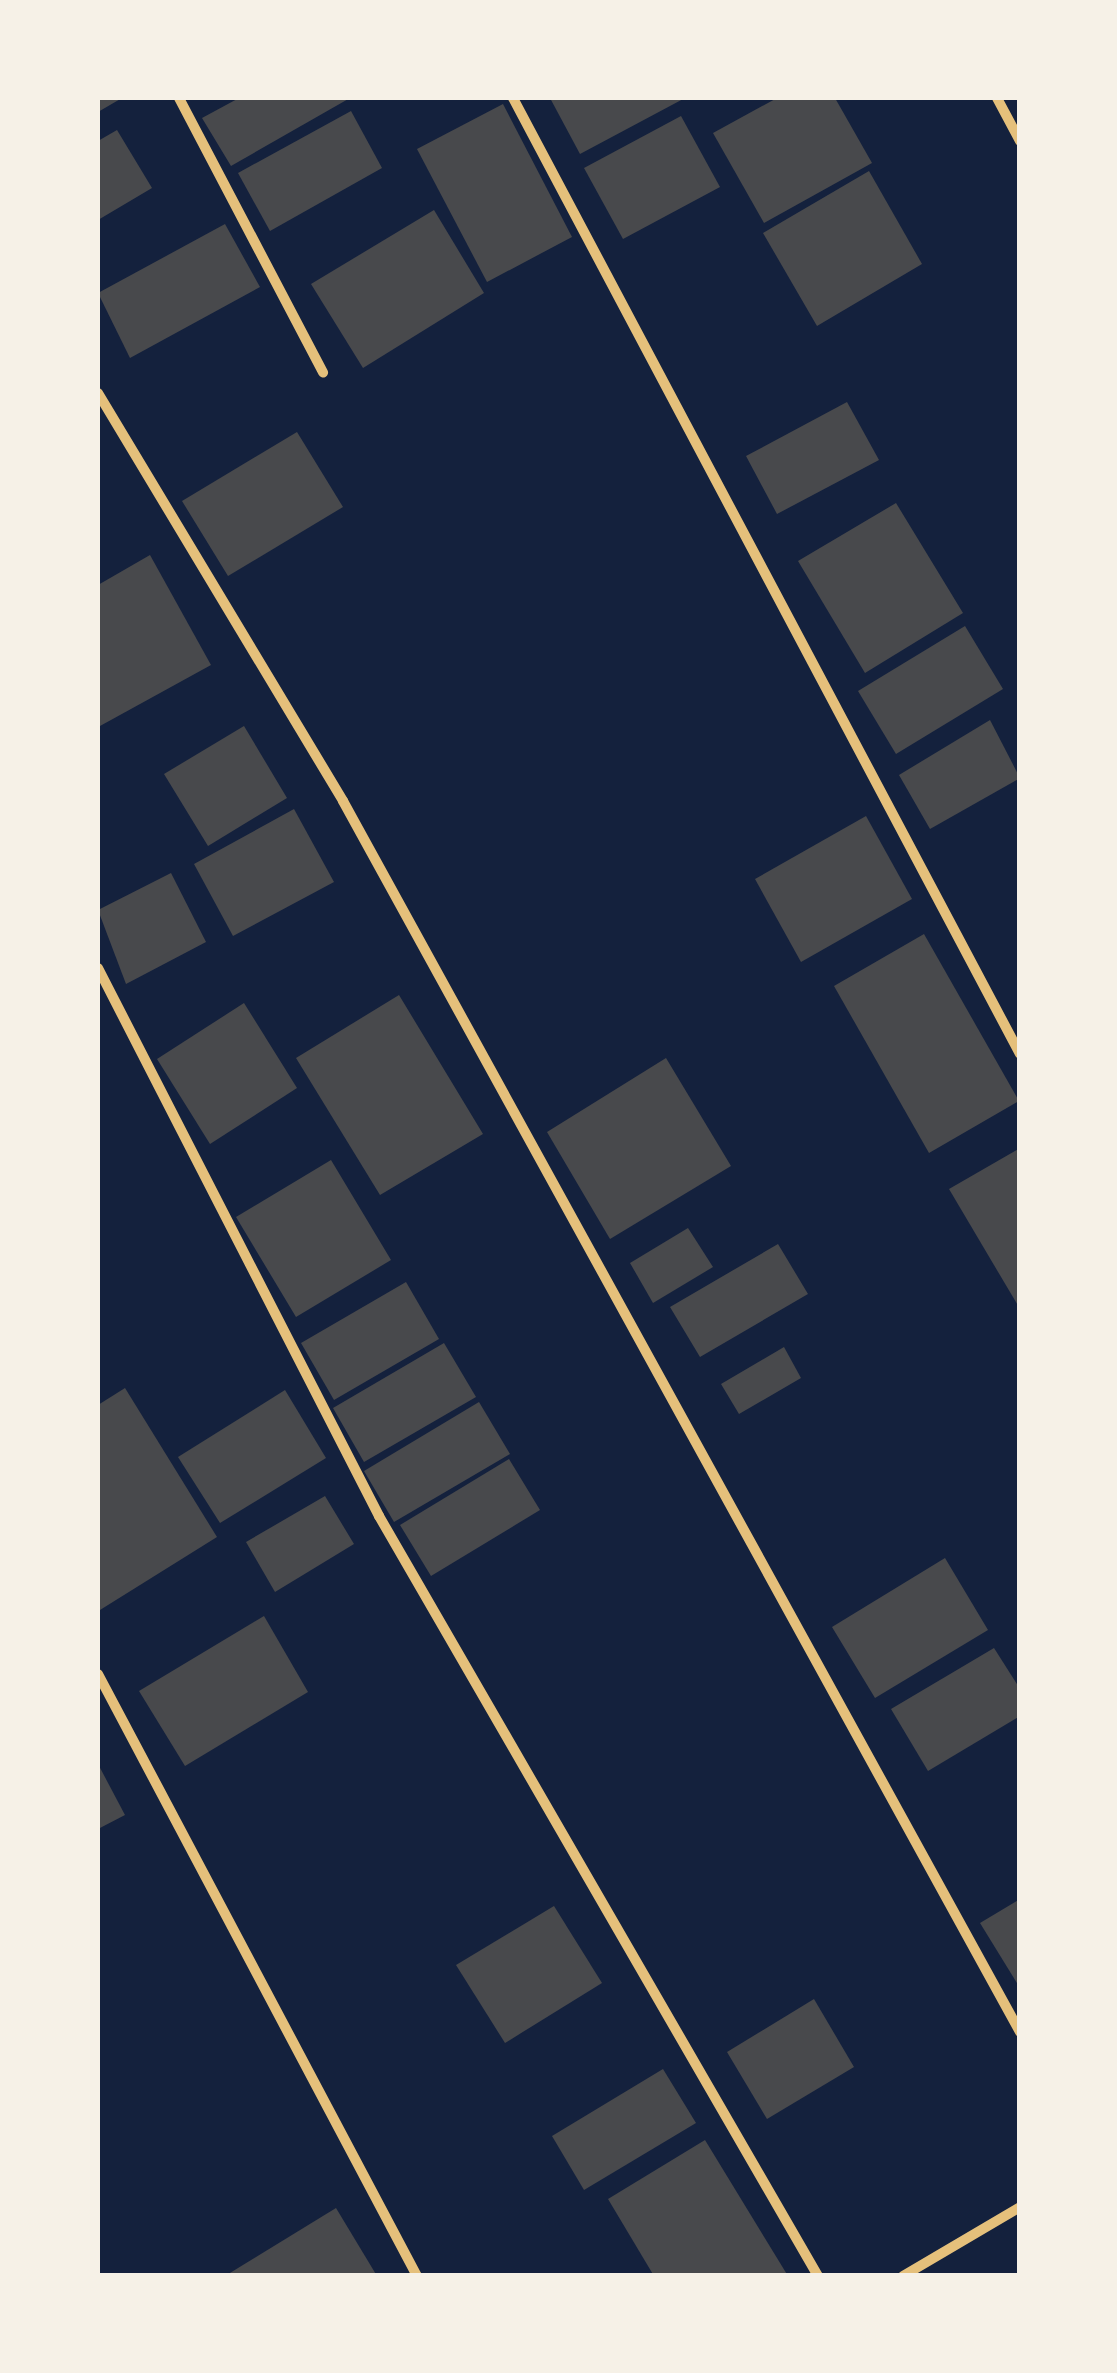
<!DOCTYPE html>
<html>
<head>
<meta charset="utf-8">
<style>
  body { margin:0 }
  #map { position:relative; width:1117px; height:2373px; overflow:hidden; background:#14213d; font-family:"Playfair Display",serif }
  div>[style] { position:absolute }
  .building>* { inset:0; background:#48494c }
  .minor>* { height:10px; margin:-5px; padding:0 5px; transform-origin:5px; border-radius:5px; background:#e5c07b }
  span { translate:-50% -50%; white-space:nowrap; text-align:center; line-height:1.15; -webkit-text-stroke:9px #f6f1e7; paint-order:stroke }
  .frame { position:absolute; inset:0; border:100px solid #f6f1e7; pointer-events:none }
</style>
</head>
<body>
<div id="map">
  <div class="building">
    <div style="clip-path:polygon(98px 98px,122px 98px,98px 112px)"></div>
    <div style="clip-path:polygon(239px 98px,350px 98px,231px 166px,202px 118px)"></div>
    <div style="clip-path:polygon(550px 98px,685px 98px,580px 154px)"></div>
    <div style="clip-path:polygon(777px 98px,835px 98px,872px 163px,764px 223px,713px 133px)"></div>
    <div style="clip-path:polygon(503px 104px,572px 237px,487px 282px,417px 149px)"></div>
    <div style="clip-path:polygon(351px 111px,382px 168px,270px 231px,238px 173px)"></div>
    <div style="clip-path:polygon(681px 116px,720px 187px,623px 239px,584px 168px)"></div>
    <div style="clip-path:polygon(117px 130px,152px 188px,98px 220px,98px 141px)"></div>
    <div style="clip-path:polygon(869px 171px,922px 264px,817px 326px,763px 233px)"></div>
    <div style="clip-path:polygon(434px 210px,484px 293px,363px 368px,311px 284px)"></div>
    <div style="clip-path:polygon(225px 224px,260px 287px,130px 358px,98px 293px)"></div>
    <div style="clip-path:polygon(847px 402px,879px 460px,777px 514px,746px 456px)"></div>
    <div style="clip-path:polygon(297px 432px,343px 507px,228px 576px,182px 501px)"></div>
    <div style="clip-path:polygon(896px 503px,963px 613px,865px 673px,798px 561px)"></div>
    <div style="clip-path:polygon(150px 555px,211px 665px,100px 726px,98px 585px)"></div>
    <div style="clip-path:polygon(965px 626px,1003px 689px,896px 754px,858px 691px)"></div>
    <div style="clip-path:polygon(990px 720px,1020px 778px,930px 829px,899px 775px)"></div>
    <div style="clip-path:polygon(244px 726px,287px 798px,208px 846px,164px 774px)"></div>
    <div style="clip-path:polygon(294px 809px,334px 882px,233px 936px,194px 864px)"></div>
    <div style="clip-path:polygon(866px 816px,912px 899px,801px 962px,755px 879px)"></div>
    <div style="clip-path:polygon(171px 873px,206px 942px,126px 984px,98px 910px)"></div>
    <div style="clip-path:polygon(924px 934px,1019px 1101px,929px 1153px,834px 986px)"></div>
    <div style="clip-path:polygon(399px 995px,483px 1134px,380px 1195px,296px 1058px)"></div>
    <div style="clip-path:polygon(244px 1003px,297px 1088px,210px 1144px,157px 1059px)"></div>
    <div style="clip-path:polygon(666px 1058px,731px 1166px,610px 1239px,547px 1132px)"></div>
    <div style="clip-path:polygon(1020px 1148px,1020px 1309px,949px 1189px)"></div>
    <div style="clip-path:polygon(331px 1160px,391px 1260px,296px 1317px,236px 1217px)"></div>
    <div style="clip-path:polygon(688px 1228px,713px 1267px,653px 1303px,630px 1263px)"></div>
    <div style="clip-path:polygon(778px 1244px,808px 1294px,700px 1357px,670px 1307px)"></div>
    <div style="clip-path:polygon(406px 1282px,439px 1339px,334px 1400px,301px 1343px)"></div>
    <div style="clip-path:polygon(444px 1343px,476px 1397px,364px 1462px,333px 1408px)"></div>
    <div style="clip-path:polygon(784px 1347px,801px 1378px,739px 1414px,721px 1384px)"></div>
    <div style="clip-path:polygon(125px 1388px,217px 1537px,100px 1610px,98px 1405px)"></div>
    <div style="clip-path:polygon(285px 1390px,326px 1458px,220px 1523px,178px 1457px)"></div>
    <div style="clip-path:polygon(479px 1402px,510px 1454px,394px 1522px,364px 1471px)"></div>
    <div style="clip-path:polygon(509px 1459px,540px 1510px,431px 1576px,400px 1525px)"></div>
    <div style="clip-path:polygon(325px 1496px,354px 1544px,275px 1592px,246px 1542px)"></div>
    <div style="clip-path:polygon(945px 1558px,988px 1630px,875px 1698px,832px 1627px)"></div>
    <div style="clip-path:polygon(264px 1616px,308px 1692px,185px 1766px,139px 1691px)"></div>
    <div style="clip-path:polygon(994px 1648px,1020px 1689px,1020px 1716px,928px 1771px,891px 1709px)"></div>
    <div style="clip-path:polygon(98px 1764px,125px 1815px,98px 1829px)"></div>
    <div style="clip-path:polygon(1020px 1899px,1020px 1988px,980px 1923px)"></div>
    <div style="clip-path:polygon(554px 1906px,602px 1983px,505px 2043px,456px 1965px)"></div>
    <div style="clip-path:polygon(814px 1999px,854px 2067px,767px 2119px,727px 2052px)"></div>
    <div style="clip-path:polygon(663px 2069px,696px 2123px,584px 2190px,552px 2136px)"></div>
    <div style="clip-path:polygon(705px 2140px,788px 2276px,654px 2276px,608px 2199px)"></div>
    <div style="clip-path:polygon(336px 2208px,377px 2276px,225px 2276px)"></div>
  </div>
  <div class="minor">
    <div style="left:179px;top:98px;width:310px;rotate:62.3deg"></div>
    <div style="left:513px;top:98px;width:1082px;rotate:62.06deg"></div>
    <div style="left:997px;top:98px;width:49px;rotate:61.9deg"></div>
    <div style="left:98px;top:393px;width:476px;rotate:59deg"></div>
    <div style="left:343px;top:801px;width:1405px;rotate:61.19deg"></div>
    <div style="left:98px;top:968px;width:616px;rotate:62.85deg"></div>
    <div style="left:379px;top:1516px;width:878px;rotate:59.99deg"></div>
    <div style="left:98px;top:1674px;width:681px;rotate:62.08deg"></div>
    <div style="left:903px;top:2276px;width:136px;rotate:-30.5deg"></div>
  </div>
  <div class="frame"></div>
</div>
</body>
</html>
